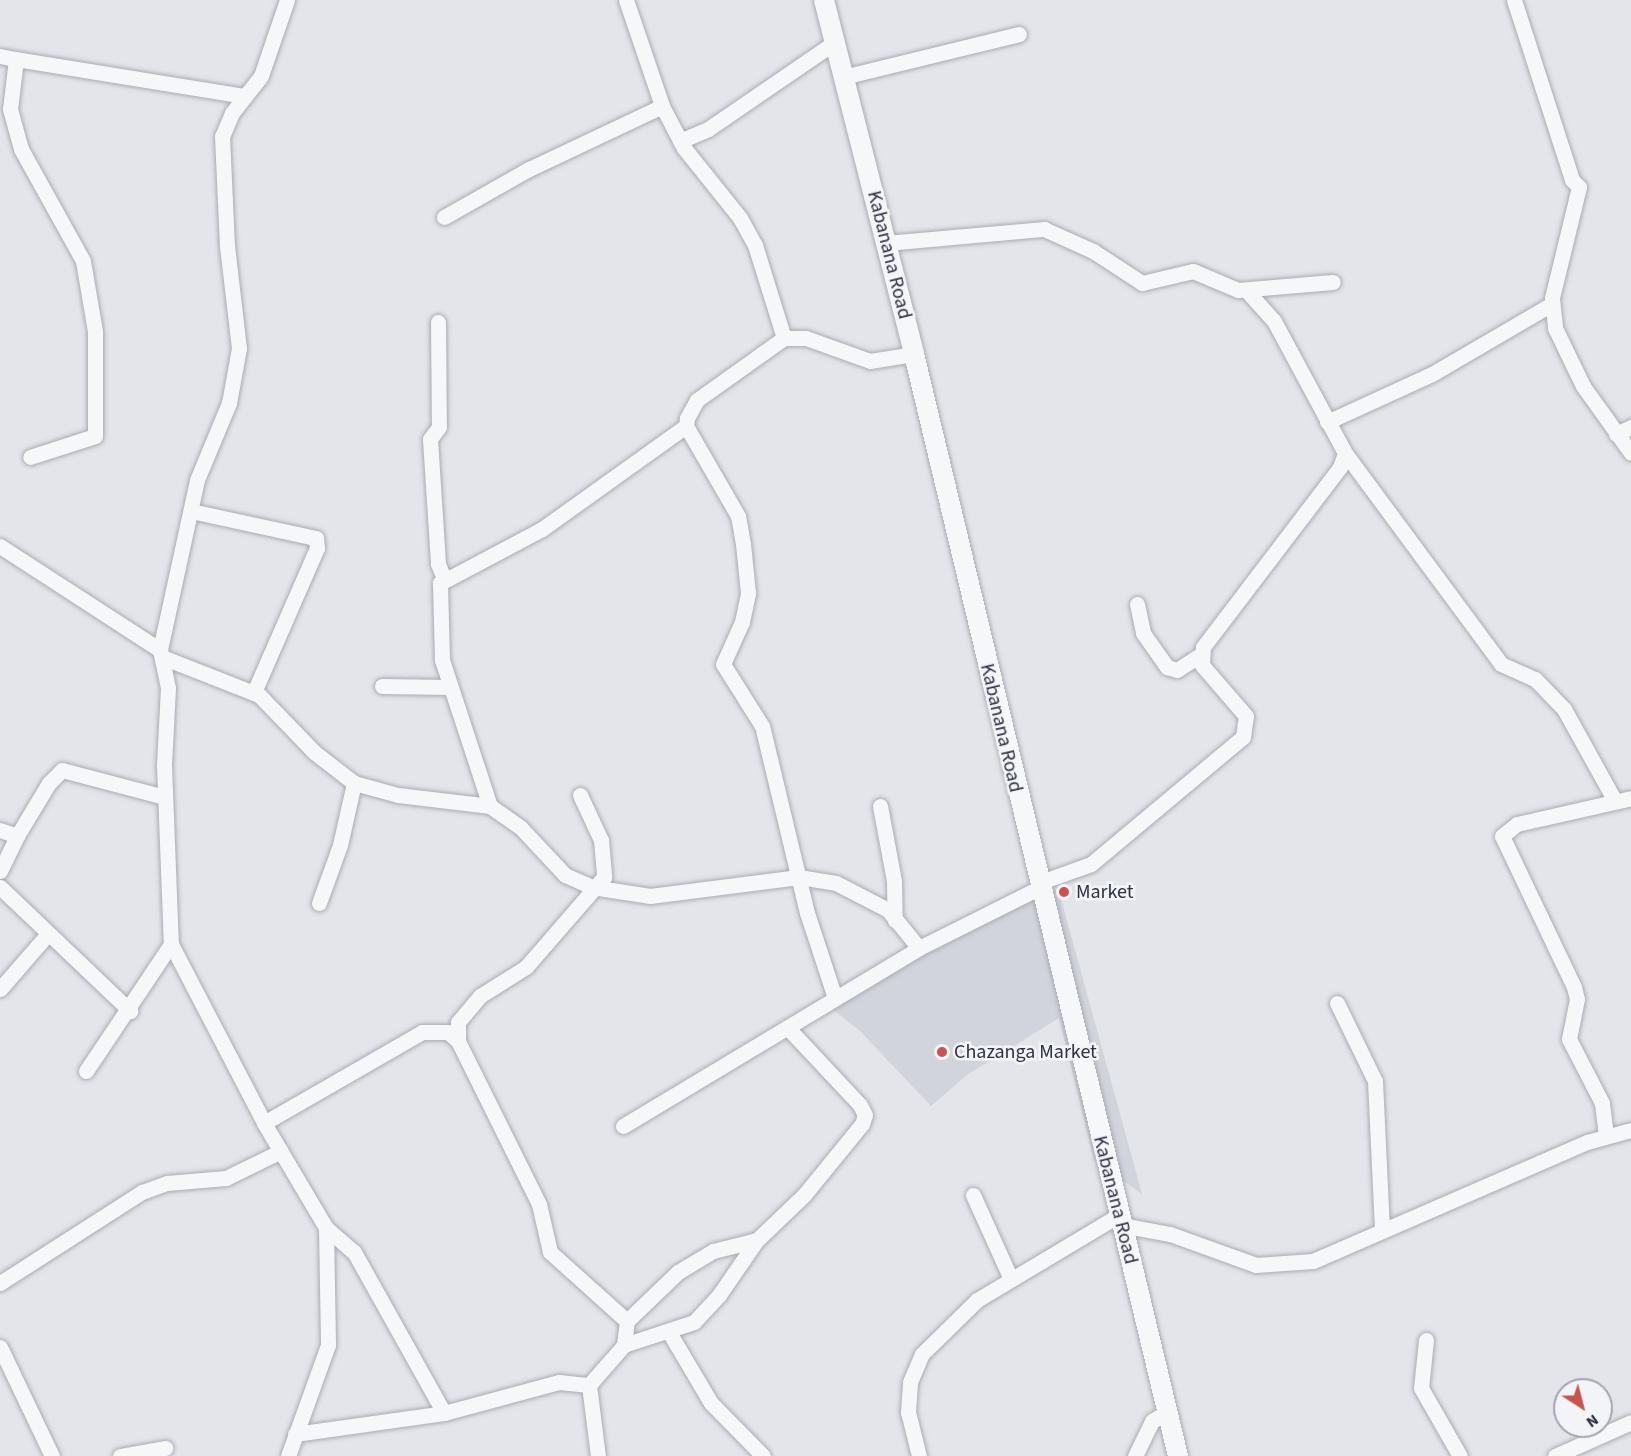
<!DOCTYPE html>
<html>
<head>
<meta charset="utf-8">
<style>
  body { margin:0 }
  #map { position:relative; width:1631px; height:1456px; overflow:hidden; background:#e4e5eb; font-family:"Source Sans 3",sans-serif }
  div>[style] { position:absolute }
  .built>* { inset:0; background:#d2d4dc }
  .roads { filter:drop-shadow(0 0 2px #a9abb5) drop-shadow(0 0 2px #a9abb5) }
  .minor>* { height:15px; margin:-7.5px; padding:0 7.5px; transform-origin:7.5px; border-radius:7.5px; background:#f6f7f9 }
  .tertiary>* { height:20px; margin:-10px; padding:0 10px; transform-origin:10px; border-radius:10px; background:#f6f7f9 }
  .dots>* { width:16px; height:16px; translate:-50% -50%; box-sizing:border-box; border:3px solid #f3f4f8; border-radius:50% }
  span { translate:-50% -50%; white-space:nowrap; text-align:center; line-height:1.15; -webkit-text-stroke:5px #f3f4f8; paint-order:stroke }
  .street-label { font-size:20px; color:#2c3042 }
  .poi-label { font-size:20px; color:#2c3042 }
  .left { translate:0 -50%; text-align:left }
  .north { position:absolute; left:1553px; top:1378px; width:60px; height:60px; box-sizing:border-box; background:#f3f4f8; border:2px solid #a3a6af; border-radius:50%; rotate:144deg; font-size:16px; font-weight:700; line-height:24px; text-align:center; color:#2c3042 }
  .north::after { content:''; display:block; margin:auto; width:21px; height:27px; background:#c75451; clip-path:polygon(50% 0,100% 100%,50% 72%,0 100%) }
</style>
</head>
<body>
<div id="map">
  <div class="built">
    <div style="clip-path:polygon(1058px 888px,1142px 1194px,1094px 1160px,1059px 1018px,967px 1075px,931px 1106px,859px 1030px,831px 1008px,918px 953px)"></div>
  </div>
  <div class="roads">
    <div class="minor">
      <div style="left:287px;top:0;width:80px;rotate:108.9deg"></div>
      <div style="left:261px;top:76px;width:47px;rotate:128.1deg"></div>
      <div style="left:232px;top:113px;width:25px;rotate:113deg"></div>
      <div style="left:222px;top:136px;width:110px;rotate:87.4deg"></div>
      <div style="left:227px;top:246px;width:103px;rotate:83.3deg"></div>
      <div style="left:239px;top:348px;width:56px;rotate:100.3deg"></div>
      <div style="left:229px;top:403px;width:83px;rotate:112.6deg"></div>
      <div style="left:197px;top:480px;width:174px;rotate:102.3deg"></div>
      <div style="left:160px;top:650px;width:39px;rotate:78deg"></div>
      <div style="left:168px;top:688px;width:77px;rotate:93deg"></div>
      <div style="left:164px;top:765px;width:179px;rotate:87.8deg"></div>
      <div style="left:171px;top:944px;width:202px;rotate:62.5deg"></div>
      <div style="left:264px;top:1123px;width:122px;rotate:59.4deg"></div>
      <div style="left:326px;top:1228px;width:117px;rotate:89deg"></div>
      <div style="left:328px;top:1345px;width:118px;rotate:109.8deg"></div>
      <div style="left:626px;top:0;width:112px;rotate:71.2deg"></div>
      <div style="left:662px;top:106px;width:47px;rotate:62.4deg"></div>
      <div style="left:684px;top:148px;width:90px;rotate:51.3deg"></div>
      <div style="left:740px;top:218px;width:31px;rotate:61deg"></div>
      <div style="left:755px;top:245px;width:97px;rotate:72.7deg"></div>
      <div style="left:1514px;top:0;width:189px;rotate:72.1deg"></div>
      <div style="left:1572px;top:180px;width:10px;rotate:45deg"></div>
      <div style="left:1579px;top:187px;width:114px;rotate:103.7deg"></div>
      <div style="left:1552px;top:298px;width:30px;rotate:84deg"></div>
      <div style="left:1555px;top:328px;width:64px;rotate:64.2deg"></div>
      <div style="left:1583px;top:386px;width:82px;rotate:54.4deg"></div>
      <div style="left:0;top:56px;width:16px;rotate:11deg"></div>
      <div style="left:16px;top:59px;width:50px;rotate:96.8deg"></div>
      <div style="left:10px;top:109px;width:41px;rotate:74.6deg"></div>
      <div style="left:21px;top:149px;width:128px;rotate:61deg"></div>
      <div style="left:83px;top:261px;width:71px;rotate:80.3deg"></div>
      <div style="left:95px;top:331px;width:105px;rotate:90deg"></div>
      <div style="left:95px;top:436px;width:68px;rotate:162.1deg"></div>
      <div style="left:16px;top:59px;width:231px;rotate:9.2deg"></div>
      <div style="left:843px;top:77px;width:181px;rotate:-13.7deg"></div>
      <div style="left:680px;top:141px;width:30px;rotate:-23deg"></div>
      <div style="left:708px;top:129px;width:154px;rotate:-34.4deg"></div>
      <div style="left:444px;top:217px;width:98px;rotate:-29.5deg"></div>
      <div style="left:529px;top:169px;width:147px;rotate:-25.3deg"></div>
      <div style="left:886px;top:243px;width:159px;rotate:-5.1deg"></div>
      <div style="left:1044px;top:229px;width:54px;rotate:24.2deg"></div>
      <div style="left:1093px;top:251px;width:59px;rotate:33.1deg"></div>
      <div style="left:1142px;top:283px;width:52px;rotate:-13.2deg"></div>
      <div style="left:1193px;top:271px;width:49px;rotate:22.9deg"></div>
      <div style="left:1238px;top:290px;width:95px;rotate:-4.8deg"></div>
      <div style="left:1247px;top:291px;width:40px;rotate:48deg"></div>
      <div style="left:1274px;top:321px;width:150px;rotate:61.7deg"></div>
      <div style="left:1345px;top:453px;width:262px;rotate:53.5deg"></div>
      <div style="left:1501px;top:664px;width:37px;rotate:24deg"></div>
      <div style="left:1535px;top:679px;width:42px;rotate:46deg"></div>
      <div style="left:1564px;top:709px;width:105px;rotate:61deg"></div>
      <div style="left:438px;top:322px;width:105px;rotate:89.5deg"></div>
      <div style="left:439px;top:427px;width:15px;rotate:127deg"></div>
      <div style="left:430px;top:439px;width:125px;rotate:86.3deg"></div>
      <div style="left:438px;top:564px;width:15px;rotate:67deg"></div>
      <div style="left:1327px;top:422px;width:115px;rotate:-24.6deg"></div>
      <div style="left:1432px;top:374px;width:139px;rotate:-30.3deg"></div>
      <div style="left:1616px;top:434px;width:17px;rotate:-25deg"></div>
      <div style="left:191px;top:511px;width:128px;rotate:12.2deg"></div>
      <div style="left:316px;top:538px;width:10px;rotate:84deg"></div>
      <div style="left:317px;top:548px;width:157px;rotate:113.6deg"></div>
      <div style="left:0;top:546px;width:191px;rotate:33deg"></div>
      <div style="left:1137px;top:604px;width:30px;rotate:78deg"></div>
      <div style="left:1143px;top:633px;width:42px;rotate:54.8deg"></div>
      <div style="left:1167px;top:667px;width:10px;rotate:17deg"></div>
      <div style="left:1177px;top:670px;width:27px;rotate:-33deg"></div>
      <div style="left:162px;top:657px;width:104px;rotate:21.4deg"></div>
      <div style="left:259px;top:695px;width:79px;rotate:46deg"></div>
      <div style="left:314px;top:752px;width:51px;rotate:37.8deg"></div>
      <div style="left:354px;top:783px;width:46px;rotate:15.3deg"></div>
      <div style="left:398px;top:795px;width:93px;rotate:6.8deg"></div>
      <div style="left:490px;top:806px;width:38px;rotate:35deg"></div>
      <div style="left:521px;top:828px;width:64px;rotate:46.9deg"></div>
      <div style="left:565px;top:875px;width:30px;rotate:24deg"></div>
      <div style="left:592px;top:887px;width:59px;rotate:8.8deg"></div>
      <div style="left:650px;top:896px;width:150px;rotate:-7.3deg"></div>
      <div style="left:799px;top:877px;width:37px;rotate:9deg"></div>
      <div style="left:836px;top:883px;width:59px;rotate:27.4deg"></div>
      <div style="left:888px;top:910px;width:49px;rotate:50.8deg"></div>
      <div style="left:382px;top:686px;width:67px;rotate:0.9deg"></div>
      <div style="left:580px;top:795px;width:50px;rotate:65deg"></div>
      <div style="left:601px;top:840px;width:37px;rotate:85deg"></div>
      <div style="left:604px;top:877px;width:119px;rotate:130.9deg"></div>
      <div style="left:526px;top:967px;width:54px;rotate:147.8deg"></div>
      <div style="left:480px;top:996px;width:34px;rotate:130deg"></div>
      <div style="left:458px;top:1022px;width:19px;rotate:90deg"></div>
      <div style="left:458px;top:1041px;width:182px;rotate:63.6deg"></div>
      <div style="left:539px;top:1204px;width:49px;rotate:77.1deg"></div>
      <div style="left:550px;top:1252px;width:103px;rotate:41.9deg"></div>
      <div style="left:490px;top:806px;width:154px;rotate:-108.2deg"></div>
      <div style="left:442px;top:660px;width:77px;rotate:-91.5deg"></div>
      <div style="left:440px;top:583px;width:115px;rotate:-27.9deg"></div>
      <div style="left:542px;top:529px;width:177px;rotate:-35.6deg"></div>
      <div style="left:880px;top:806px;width:76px;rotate:79.4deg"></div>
      <div style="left:894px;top:881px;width:39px;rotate:89deg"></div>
      <div style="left:0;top:830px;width:18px;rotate:19deg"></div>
      <div style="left:17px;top:836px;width:62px;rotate:-58.9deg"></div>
      <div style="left:49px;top:783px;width:18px;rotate:-45deg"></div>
      <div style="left:62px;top:770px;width:106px;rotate:14.7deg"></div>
      <div style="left:0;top:871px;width:39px;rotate:-64deg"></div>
      <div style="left:1038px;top:883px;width:56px;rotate:-19.7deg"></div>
      <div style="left:1091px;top:864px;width:198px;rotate:-39.9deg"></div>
      <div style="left:1243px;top:737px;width:21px;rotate:-82deg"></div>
      <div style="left:1246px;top:716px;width:67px;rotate:-130.8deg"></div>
      <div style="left:1202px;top:665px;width:18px;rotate:-87deg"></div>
      <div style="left:1203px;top:647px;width:226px;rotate:-52.7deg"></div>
      <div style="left:1340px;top:467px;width:15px;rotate:-70deg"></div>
      <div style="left:0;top:887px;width:180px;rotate:43.6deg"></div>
      <div style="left:319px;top:903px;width:62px;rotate:-70.1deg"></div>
      <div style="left:340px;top:845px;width:64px;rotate:-77.3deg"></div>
      <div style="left:0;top:989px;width:72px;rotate:-49deg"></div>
      <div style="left:835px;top:998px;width:89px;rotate:-108.2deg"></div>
      <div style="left:807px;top:913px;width:192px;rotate:-103.5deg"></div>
      <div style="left:762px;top:726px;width:73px;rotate:-122.2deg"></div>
      <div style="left:723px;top:664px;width:46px;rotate:-65.7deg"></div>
      <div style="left:742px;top:622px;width:30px;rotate:-78deg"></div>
      <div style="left:748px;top:593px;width:49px;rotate:-95.8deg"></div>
      <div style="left:743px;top:544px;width:28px;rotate:-100deg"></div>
      <div style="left:738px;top:516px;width:104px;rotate:-120deg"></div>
      <div style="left:686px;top:426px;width:8px;rotate:-83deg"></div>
      <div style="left:687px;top:418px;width:21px;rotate:-61deg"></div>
      <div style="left:697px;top:400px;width:107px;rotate:-35.5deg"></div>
      <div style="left:784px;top:338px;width:22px"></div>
      <div style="left:806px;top:338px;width:68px;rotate:19.8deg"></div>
      <div style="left:870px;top:361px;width:45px;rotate:-9deg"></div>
      <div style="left:1337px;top:1003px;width:87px;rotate:64deg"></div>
      <div style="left:1375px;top:1081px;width:150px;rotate:87.3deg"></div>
      <div style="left:86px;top:1071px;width:153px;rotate:-56.2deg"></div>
      <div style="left:264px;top:1123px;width:182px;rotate:-29.9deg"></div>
      <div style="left:422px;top:1032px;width:26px"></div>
      <div style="left:448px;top:1032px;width:13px;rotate:42deg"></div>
      <div style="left:623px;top:1126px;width:345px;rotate:-31deg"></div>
      <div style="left:919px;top:948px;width:134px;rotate:-26.6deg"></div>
      <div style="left:1606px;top:1136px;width:33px;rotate:-97deg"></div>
      <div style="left:1602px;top:1103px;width:72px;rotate:-117.3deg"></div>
      <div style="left:1569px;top:1039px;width:41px;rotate:-78.7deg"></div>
      <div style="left:1577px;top:999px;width:12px;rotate:-104deg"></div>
      <div style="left:1574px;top:987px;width:167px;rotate:-115.5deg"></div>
      <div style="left:1502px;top:836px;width:19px;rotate:-39deg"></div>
      <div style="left:1517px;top:824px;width:117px;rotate:-12.8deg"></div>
      <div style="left:973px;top:1195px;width:92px;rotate:65.7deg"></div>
      <div style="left:1121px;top:1225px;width:50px;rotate:10.4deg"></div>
      <div style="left:1170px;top:1234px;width:91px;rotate:19.8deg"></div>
      <div style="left:1256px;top:1265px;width:57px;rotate:-4deg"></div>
      <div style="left:1313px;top:1261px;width:299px;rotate:-23.5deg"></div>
      <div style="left:1587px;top:1142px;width:46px;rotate:-15.3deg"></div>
      <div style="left:326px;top:1228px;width:37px;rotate:41deg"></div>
      <div style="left:354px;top:1252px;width:184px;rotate:60.8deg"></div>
      <div style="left:444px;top:1413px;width:119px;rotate:-15.1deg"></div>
      <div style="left:559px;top:1382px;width:30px;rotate:6deg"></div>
      <div style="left:589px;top:1385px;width:72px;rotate:82.8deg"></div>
      <div style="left:0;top:1283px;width:169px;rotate:-32.7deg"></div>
      <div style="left:142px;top:1192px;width:27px;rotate:-20deg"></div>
      <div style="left:167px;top:1183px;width:59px;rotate:-4.8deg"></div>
      <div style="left:226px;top:1178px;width:61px;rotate:-26.1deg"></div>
      <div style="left:669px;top:1332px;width:82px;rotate:59.4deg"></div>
      <div style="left:711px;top:1403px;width:74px;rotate:45.5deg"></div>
      <div style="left:1426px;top:1340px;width:48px;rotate:95.9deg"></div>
      <div style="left:1421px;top:1388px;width:78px;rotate:60.2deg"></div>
      <div style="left:624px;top:1345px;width:24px;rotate:-83deg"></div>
      <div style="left:627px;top:1321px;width:71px;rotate:-43.9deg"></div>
      <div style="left:678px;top:1272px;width:41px;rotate:-31deg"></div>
      <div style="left:713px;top:1251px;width:45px;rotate:-14deg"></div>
      <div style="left:0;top:1347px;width:121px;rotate:64.5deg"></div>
      <div style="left:589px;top:1385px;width:53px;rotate:-48.8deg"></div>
      <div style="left:624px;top:1345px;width:74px;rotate:-18.2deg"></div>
      <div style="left:694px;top:1322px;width:37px;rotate:-47deg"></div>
      <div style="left:719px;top:1295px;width:67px;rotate:-55.4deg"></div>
      <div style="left:757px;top:1240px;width:65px;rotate:-43.8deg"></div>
      <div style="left:804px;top:1195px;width:92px;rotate:-50.8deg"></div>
      <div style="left:862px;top:1124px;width:9px;rotate:-72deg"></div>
      <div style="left:865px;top:1115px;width:11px;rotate:-117deg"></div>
      <div style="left:860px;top:1105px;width:105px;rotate:-133.1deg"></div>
      <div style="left:295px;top:1434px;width:150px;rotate:-8deg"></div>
      <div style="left:120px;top:1456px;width:46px;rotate:-10.1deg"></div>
      <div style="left:919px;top:1456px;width:45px;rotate:-104deg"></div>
      <div style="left:908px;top:1412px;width:30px;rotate:-86deg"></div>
      <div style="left:910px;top:1382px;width:30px;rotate:-67deg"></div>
      <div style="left:922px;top:1354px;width:77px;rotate:-44.5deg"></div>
      <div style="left:977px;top:1300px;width:165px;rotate:-30.9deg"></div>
      <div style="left:1135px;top:1456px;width:39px;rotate:-64deg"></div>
      <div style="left:1152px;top:1421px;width:17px;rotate:-31deg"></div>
      <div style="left:1555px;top:1456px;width:83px;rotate:-24.1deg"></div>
    </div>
    <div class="tertiary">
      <div style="left:824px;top:0;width:365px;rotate:75.7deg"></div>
      <div style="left:914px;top:354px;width:1133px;rotate:76.53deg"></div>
    </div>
  </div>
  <div class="dots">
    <div style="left:1064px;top:892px;background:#c75451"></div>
    <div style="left:942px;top:1052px;background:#c75451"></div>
  </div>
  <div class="street-label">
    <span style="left:889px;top:255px;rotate:76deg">Kabanana Road</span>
    <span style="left:1001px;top:728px;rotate:77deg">Kabanana Road</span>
    <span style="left:1115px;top:1200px;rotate:76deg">Kabanana Road</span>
  </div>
  <div class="poi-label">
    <span class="left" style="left:1076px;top:892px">Market</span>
    <span class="left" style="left:954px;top:1052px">Chazanga Market</span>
  </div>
  <div class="north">N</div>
</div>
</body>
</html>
